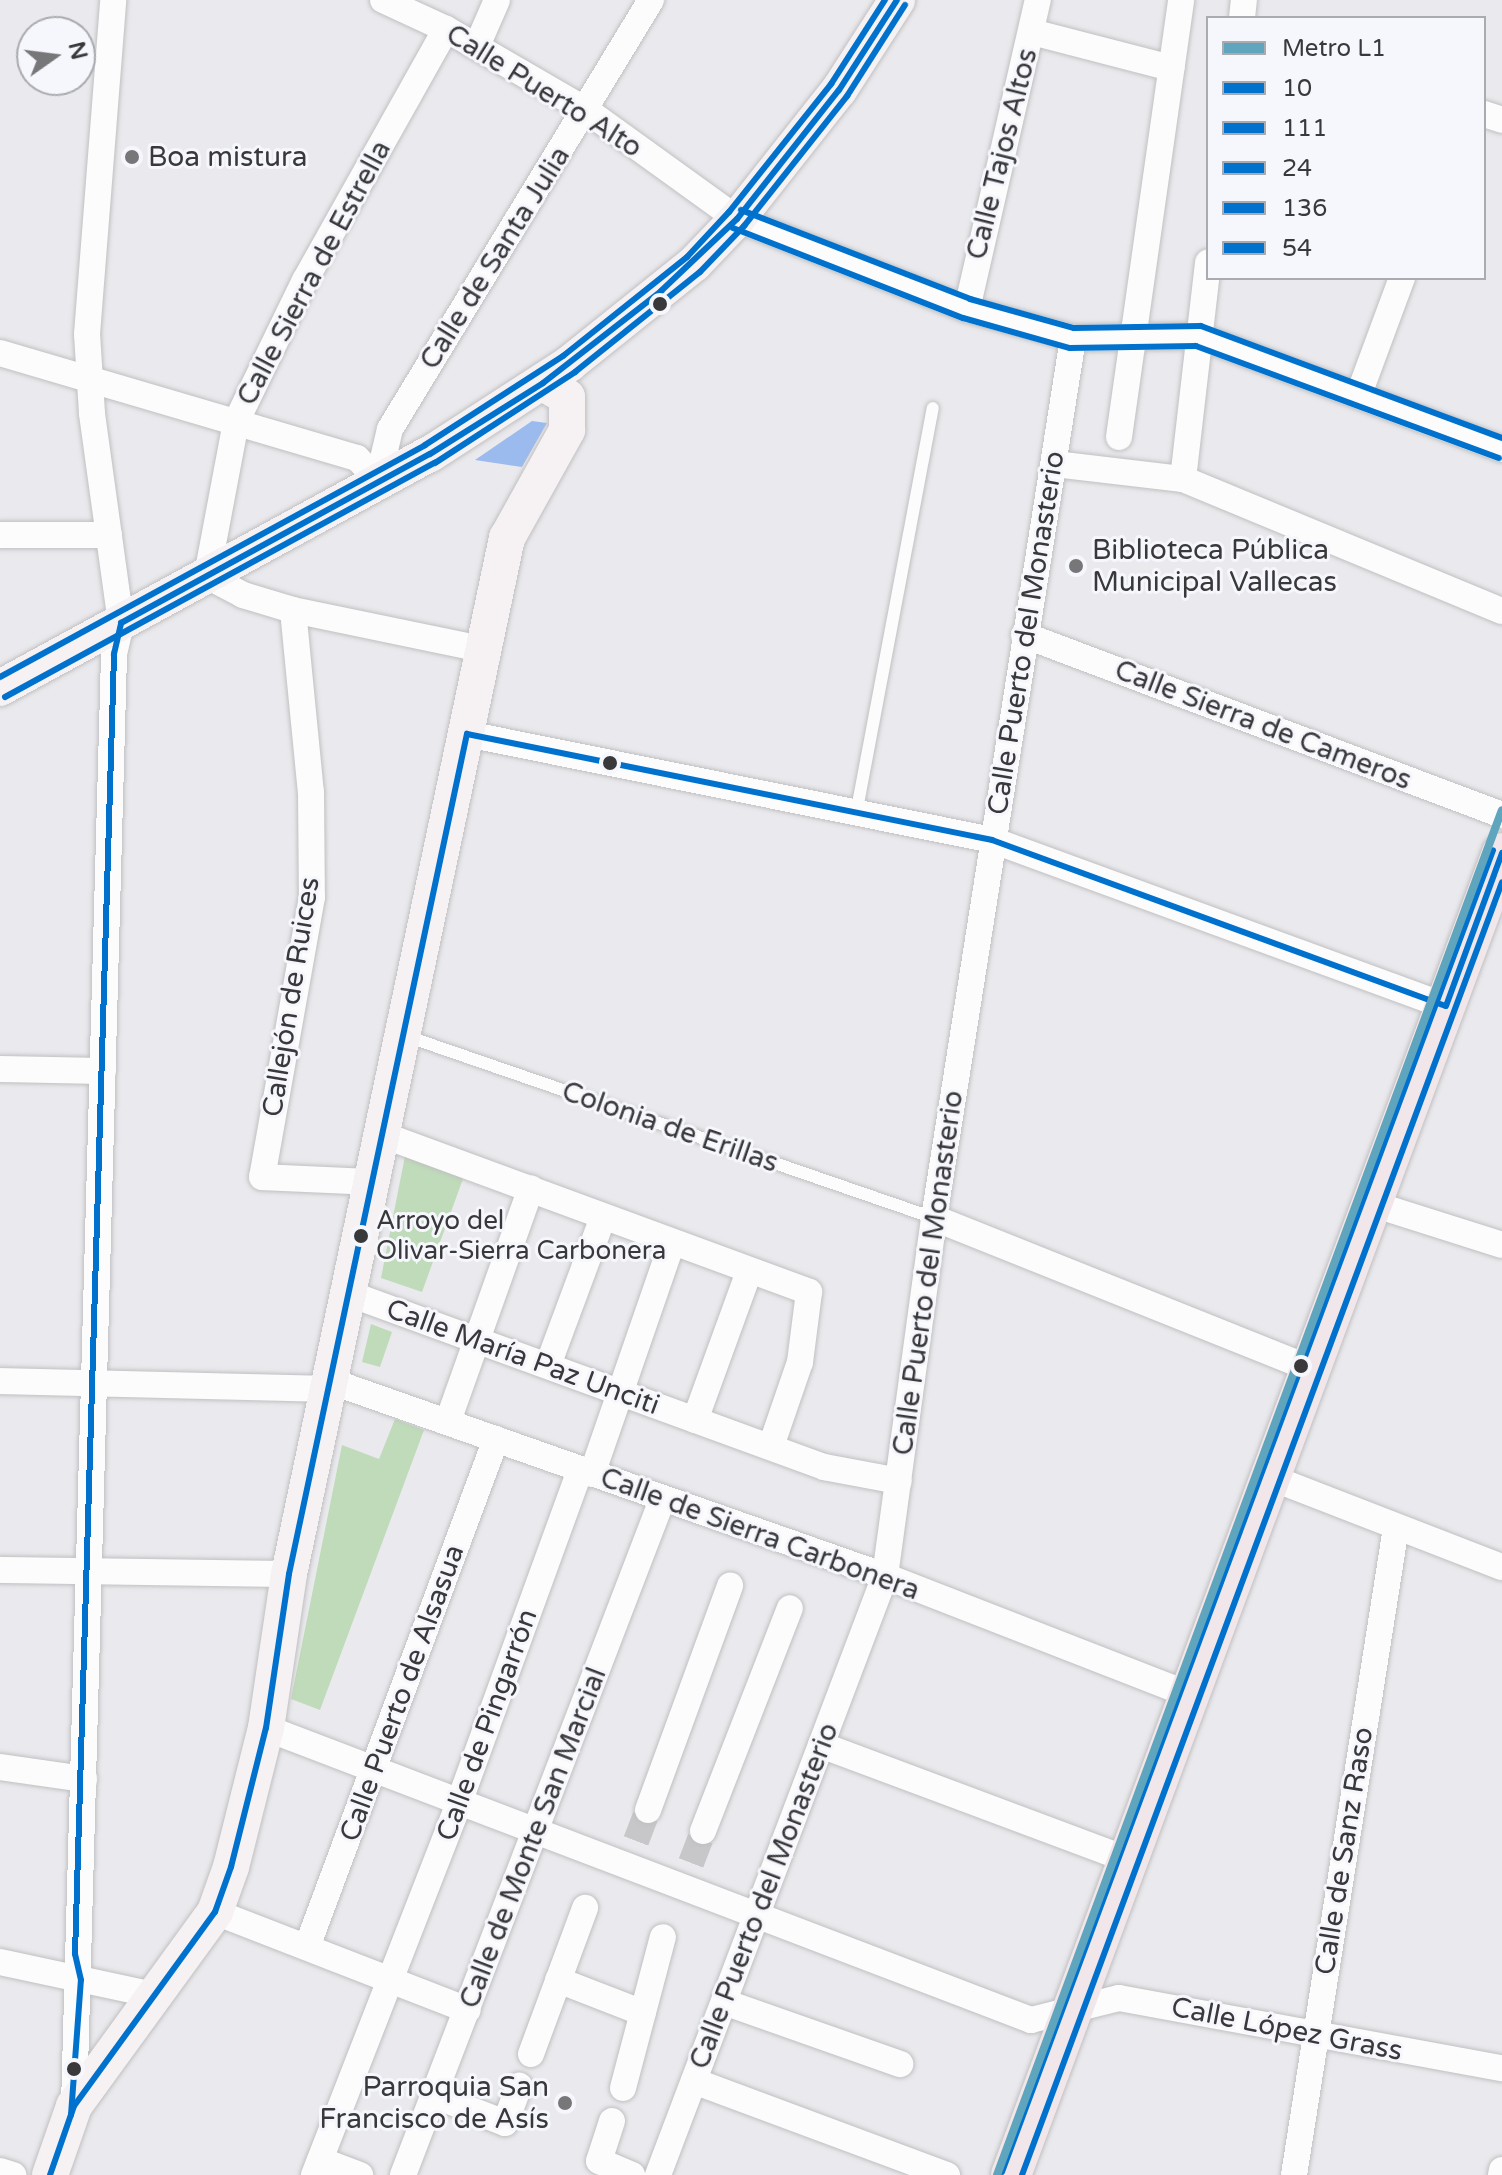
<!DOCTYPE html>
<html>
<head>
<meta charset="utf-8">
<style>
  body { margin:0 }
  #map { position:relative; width:1502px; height:2175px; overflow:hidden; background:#eaeaee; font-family:"Varela Round",sans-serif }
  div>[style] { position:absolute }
  .green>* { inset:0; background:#bfdbb9 }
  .water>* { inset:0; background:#9bbaed }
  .street-tunnel>* { height:26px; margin-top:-13px; transform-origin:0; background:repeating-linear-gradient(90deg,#c7c7ca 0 26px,transparent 0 39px) }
  .roads { filter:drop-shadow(0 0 2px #c0c0c2) drop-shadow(0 0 2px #c0c0c2) }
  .lane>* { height:12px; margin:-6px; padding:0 6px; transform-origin:6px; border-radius:6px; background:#fcfcfc }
  .street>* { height:26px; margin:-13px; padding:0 13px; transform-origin:13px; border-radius:13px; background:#fcfcfc }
  .secondary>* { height:36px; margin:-18px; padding:0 18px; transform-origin:18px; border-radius:18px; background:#f6f2f3 }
  .primary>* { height:40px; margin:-20px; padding:0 20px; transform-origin:20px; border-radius:20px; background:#f1e7eb }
  .bus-1>* { height:6px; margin:-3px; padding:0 3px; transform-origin:3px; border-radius:3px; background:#0072ce }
  .bus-2>* { height:6px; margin:-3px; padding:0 3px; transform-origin:3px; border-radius:3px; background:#0072ce }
  .bus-3>* { height:6px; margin:-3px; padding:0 3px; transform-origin:3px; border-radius:3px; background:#0072ce }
  .bus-4>* { height:6px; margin:-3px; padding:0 3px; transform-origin:3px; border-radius:3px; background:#0072ce }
  .bus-5>* { height:6px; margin:-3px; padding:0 3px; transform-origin:3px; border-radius:3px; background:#0072ce }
  .metro-1>* { height:8px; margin:-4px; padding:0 4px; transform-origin:4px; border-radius:4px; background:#5ea5bd }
  .dots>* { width:22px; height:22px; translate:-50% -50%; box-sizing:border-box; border:4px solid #f6f7fc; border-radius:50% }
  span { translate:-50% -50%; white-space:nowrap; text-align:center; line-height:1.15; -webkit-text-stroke:6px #f6f7fc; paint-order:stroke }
  .bus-label { font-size:26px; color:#39393b }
  .left { translate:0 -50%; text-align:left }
  .street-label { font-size:28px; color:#39393b }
  .poi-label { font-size:28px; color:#39393b }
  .right { translate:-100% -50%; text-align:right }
  .legend { position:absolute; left:1206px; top:16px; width:280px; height:264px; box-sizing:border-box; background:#f6f7fc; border:2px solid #aaabaf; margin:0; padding:10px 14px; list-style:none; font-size:24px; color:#39393b }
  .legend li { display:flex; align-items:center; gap:16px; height:40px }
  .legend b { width:40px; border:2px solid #aaabaf }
  .north { position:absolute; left:16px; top:16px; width:80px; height:80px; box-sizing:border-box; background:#f6f7fc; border:2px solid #aaabaf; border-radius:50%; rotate:76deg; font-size:22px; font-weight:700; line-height:32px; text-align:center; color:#39393b }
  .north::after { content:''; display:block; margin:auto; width:28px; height:36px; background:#77777a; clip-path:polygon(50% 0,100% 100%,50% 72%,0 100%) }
</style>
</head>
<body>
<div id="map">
  <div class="green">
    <div style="clip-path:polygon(405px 1156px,464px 1176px,422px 1292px,381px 1278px)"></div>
    <div style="clip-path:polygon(371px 1324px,392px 1332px,380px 1367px,362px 1362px)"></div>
    <div style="clip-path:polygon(395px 1419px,424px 1430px,320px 1710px,291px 1699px,342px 1445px,379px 1459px)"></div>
  </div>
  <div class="water">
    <div style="clip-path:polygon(532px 421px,547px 423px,522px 467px,475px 460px)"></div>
  </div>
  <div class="street-tunnel">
    <div style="left:636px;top:1841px;width:33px;rotate:-69deg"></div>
    <div style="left:691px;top:1863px;width:34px;rotate:-69deg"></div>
  </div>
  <div class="roads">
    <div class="lane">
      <div style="left:857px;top:809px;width:408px;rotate:-79.3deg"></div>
      <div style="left:406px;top:1036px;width:558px;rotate:19.02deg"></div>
    </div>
    <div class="street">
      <div style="left:383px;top:0;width:69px;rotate:24.7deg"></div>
      <div style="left:446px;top:29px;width:162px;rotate:30.1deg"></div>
      <div style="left:586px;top:110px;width:186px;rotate:35.8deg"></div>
      <div style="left:737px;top:219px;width:247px;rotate:21.4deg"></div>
      <div style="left:967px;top:309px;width:110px;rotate:15.3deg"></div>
      <div style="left:1073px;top:338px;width:125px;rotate:-0.9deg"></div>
      <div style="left:1198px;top:336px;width:324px;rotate:20.4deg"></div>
      <div style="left:1242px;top:18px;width:18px;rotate:-84deg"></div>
      <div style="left:446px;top:29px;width:288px;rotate:119.3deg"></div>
      <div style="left:305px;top:280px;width:158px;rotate:115.9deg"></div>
      <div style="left:236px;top:422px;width:157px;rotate:100.7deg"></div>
      <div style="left:207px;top:576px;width:41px;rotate:27.8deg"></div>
      <div style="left:243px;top:595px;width:52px;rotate:16.7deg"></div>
      <div style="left:293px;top:610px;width:193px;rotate:11.7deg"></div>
      <div style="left:1032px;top:32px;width:144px;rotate:14.5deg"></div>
      <div style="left:477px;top:46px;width:50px;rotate:-66.5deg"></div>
      <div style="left:1484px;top:114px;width:19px;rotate:18deg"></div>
      <div style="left:967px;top:309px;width:317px;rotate:-77.1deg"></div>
      <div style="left:0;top:353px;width:372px;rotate:16.4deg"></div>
      <div style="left:357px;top:458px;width:30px;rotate:46deg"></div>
      <div style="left:1359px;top:394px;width:124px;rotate:-69.7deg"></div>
      <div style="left:1119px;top:437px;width:441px;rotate:-81.9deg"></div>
      <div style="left:1055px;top:464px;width:129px;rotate:6.7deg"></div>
      <div style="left:1183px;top:479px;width:345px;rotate:22.5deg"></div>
      <div style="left:1183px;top:479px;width:218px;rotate:-83.4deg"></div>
      <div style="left:378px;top:480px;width:52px;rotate:-76.8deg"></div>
      <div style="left:390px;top:429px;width:502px;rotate:-58.68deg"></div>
      <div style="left:0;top:535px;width:109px"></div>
      <div style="left:293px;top:610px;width:183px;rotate:84.4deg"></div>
      <div style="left:311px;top:792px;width:105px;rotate:89.5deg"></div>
      <div style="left:312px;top:897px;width:284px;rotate:100.1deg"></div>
      <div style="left:262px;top:1177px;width:111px;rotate:2.6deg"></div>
      <div style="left:1024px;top:635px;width:511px;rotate:20.63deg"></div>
      <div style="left:467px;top:734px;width:536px;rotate:11.41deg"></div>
      <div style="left:992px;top:840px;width:483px;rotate:20.1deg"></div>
      <div style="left:0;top:1069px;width:103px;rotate:1.1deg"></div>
      <div style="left:383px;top:1135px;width:454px;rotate:20.2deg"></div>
      <div style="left:809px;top:1292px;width:71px;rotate:97.3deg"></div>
      <div style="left:800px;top:1362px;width:89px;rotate:109deg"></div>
      <div style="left:1373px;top:1204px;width:135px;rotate:17.6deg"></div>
      <div style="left:934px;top:1218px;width:404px;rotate:21.8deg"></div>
      <div style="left:350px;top:1294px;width:505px;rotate:20.05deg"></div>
      <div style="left:824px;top:1467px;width:76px;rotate:10.6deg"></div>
      <div style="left:548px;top:1365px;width:158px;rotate:-69.6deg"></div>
      <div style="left:0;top:1381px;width:328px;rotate:1.4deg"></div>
      <div style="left:330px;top:1381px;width:588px;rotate:19.36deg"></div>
      <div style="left:885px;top:1576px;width:324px;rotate:21.3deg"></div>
      <div style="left:695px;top:1420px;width:158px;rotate:-70deg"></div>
      <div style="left:448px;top:1421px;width:247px;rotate:-70.4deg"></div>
      <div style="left:592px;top:1474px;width:244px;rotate:-70.9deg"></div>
      <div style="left:1267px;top:1476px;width:252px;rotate:21.2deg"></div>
      <div style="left:0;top:1570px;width:289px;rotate:0.8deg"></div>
      <div style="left:266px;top:1728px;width:819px;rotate:20.89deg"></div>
      <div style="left:1031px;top:2020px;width:91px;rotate:-14deg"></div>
      <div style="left:1119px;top:1998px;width:389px;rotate:10.4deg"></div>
      <div style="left:821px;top:1745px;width:326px;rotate:20.5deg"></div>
      <div style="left:0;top:1767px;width:85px;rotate:8.1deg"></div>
      <div style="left:648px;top:1810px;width:239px;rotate:-69.9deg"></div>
      <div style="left:703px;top:1831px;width:239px;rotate:-68.7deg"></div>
      <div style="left:215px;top:1912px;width:271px;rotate:21.2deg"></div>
      <div style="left:307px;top:1947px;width:542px;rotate:-69.59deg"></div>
      <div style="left:0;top:1962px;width:157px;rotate:12.1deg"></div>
      <div style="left:558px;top:1980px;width:91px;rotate:21.2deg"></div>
      <div style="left:724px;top:2002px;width:187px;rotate:19.4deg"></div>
      <div style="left:531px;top:2054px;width:156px;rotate:-69.7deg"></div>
      <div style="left:694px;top:2081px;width:270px;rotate:20.4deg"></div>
      <div style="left:623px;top:2088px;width:156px;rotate:-75.2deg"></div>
      <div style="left:433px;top:2095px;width:77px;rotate:21.3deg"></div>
      <div style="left:505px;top:2123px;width:40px;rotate:-69deg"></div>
      <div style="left:74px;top:2106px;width:1453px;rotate:-88.42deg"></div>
      <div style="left:114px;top:654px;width:32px;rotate:-77deg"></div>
      <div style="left:121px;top:623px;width:212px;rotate:-97.9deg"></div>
      <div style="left:92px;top:413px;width:79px;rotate:-93.6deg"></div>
      <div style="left:87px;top:334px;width:335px;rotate:-85.5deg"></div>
      <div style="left:612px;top:2121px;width:42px;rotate:108deg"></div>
      <div style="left:599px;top:2161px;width:36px;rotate:23deg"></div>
      <div style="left:320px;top:2160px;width:43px;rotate:20.6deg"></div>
      <div style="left:0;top:2171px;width:14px;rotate:17deg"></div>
      <div style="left:314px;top:2175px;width:402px;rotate:-68.7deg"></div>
      <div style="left:460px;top:1800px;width:351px;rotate:-70deg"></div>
      <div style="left:403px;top:2175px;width:723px;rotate:-69.01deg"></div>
      <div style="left:658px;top:2175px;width:641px;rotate:-69.25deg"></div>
      <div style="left:885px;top:1576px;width:361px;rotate:-82.2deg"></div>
      <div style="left:934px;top:1218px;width:891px;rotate:-81.02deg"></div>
      <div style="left:1294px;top:2175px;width:656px;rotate:-81.05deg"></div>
      <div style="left:1501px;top:2175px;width:5px;rotate:-79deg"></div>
    </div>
    <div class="secondary">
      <div style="left:0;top:688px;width:490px;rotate:-28.6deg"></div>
      <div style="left:430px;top:454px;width:166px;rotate:-32.9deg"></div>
      <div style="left:569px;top:364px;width:160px;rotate:-38.7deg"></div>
      <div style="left:694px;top:264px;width:62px;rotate:-46.3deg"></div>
      <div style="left:737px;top:219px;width:164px;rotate:-51.7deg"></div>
      <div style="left:839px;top:90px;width:107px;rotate:-57.2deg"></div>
      <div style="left:50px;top:2175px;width:73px;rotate:-70.8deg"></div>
      <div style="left:74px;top:2106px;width:240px;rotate:-54deg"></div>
      <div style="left:215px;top:1912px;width:48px;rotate:-70.4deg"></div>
      <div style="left:231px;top:1867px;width:143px;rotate:-75.9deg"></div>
      <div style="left:266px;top:1728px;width:156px;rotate:-81.5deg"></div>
      <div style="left:289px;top:1574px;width:1059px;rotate:-78.12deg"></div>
      <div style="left:507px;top:538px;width:124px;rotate:-60.9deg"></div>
      <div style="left:567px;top:430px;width:33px;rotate:-90deg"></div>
      <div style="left:567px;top:397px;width:28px;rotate:-150deg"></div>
    </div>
    <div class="primary">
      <div style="left:1011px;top:2175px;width:1410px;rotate:-69.62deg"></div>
    </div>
  </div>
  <div class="bus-1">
    <div style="left:71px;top:2115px;width:135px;rotate:-85.8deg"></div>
    <div style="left:81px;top:1980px;width:27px;rotate:-103deg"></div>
    <div style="left:75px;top:1954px;width:1301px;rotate:-88.28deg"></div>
    <div style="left:114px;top:654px;width:32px;rotate:-77deg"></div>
    <div style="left:121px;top:623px;width:352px;rotate:-28.7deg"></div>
    <div style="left:430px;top:454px;width:133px;rotate:-32.1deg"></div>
    <div style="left:543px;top:383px;width:150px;rotate:-37.9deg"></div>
    <div style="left:661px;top:291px;width:105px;rotate:-43.5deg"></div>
    <div style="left:737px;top:219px;width:164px;rotate:-51.7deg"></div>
    <div style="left:839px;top:90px;width:107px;rotate:-57.2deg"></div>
    <div style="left:50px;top:2175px;width:73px;rotate:-70.8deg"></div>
    <div style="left:74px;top:2106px;width:240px;rotate:-54deg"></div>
    <div style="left:215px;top:1912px;width:48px;rotate:-70.4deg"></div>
    <div style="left:231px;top:1867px;width:143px;rotate:-75.9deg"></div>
    <div style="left:266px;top:1728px;width:156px;rotate:-81.5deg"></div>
    <div style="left:289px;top:1574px;width:859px;rotate:-78.04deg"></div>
    <div style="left:467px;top:734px;width:536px;rotate:11.41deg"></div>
    <div style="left:992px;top:840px;width:483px;rotate:20.1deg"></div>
    <div style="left:1446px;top:1006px;width:163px;rotate:-69.9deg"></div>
  </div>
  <div class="bus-2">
    <div style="left:733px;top:228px;width:247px;rotate:21.4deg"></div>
    <div style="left:963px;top:318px;width:111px;rotate:15.7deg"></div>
    <div style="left:1070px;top:348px;width:126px;rotate:-0.9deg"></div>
    <div style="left:1196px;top:346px;width:323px;rotate:20.3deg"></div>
    <div style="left:5px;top:697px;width:490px;rotate:-28.6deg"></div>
    <div style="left:435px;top:463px;width:167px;rotate:-33deg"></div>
    <div style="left:575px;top:372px;width:160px;rotate:-38.7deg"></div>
    <div style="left:700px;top:272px;width:64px;rotate:-46.3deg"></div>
    <div style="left:744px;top:226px;width:166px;rotate:-51.6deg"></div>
    <div style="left:847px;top:96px;width:108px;rotate:-57.5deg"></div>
  </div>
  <div class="bus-3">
    <div style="left:741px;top:210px;width:246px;rotate:21.2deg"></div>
    <div style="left:970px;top:299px;width:108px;rotate:15.6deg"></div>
    <div style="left:1074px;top:328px;width:127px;rotate:-0.9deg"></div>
    <div style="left:1201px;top:326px;width:321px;rotate:20.4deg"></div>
    <div style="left:0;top:677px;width:484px;rotate:-28.6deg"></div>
    <div style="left:425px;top:445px;width:164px;rotate:-32.8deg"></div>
    <div style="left:563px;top:356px;width:159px;rotate:-38.6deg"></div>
    <div style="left:687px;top:257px;width:62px;rotate:-47deg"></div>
    <div style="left:729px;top:212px;width:164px;rotate:-51.4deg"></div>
    <div style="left:831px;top:84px;width:100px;rotate:-57.3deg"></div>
  </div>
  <div class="bus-4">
    <div style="left:1022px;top:2175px;width:1379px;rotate:-69.63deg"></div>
  </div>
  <div class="bus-5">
    <div style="left:1002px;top:2172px;width:1410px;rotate:-69.62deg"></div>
  </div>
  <div class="metro-1">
    <div style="left:997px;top:2175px;width:1455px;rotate:-69.7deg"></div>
  </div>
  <div class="dots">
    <div style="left:132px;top:157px;background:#77777a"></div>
    <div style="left:660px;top:304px;background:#39393b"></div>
    <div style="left:1076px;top:566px;background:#77777a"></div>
    <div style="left:610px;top:763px;background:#39393b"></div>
    <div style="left:361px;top:1236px;background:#39393b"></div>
    <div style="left:1301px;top:1366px;background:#39393b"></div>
    <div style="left:74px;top:2069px;background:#39393b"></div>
    <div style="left:565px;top:2103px;background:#77777a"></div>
  </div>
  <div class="bus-label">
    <span class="left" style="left:376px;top:1236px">Arroyo del<br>Olivar-Sierra Carbonera</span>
  </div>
  <div class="street-label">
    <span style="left:544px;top:91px;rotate:32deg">Calle Puerto Alto</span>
    <span style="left:1002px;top:154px;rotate:-76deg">Calle Tajos Altos</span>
    <span style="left:495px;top:258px;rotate:-58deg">Calle de Santa Julia</span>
    <span style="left:314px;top:273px;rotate:-62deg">Calle Sierra de Estrella</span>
    <span style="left:1026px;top:633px;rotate:-81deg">Calle Puerto del Monasterio</span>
    <span style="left:1263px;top:725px;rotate:21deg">Calle Sierra de Cameros</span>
    <span style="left:291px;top:997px;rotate:-81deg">Callejón de Ruices</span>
    <span style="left:670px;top:1127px;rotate:19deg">Colonia de Erillas</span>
    <span style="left:928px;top:1273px;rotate:-82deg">Calle Puerto del Monasterio</span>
    <span style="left:523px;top:1357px;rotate:20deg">Calle María Paz Unciti</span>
    <span style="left:760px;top:1534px;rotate:20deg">Calle de Sierra Carbonera</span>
    <span style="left:402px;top:1693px;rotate:-70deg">Calle Puerto de Alsasua</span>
    <span style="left:487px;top:1725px;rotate:-70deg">Calle de Pingarrón</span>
    <span style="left:533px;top:1838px;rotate:-69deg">Calle de Monte San Marcial</span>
    <span style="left:1344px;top:1851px;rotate:-81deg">Calle de Sanz Raso</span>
    <span style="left:764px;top:1896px;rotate:-69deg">Calle Puerto del Monasterio</span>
    <span style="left:1287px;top:2029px;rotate:11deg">Calle López Grass</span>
  </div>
  <div class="poi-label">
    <span class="left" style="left:148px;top:157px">Boa mistura</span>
    <span class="left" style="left:1092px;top:566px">Biblioteca Pública<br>Municipal Vallecas</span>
    <span class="right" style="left:549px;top:2103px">Parroquia San<br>Francisco de Asís</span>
  </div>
  <ul class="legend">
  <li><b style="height:10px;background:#5ea5bd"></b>Metro L1</li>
  <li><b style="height:10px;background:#0072ce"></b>10</li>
  <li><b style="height:10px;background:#0072ce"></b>111</li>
  <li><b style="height:10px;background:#0072ce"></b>24</li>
  <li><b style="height:10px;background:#0072ce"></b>136</li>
  <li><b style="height:10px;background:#0072ce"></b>54</li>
  </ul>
  <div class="north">N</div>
</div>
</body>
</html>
